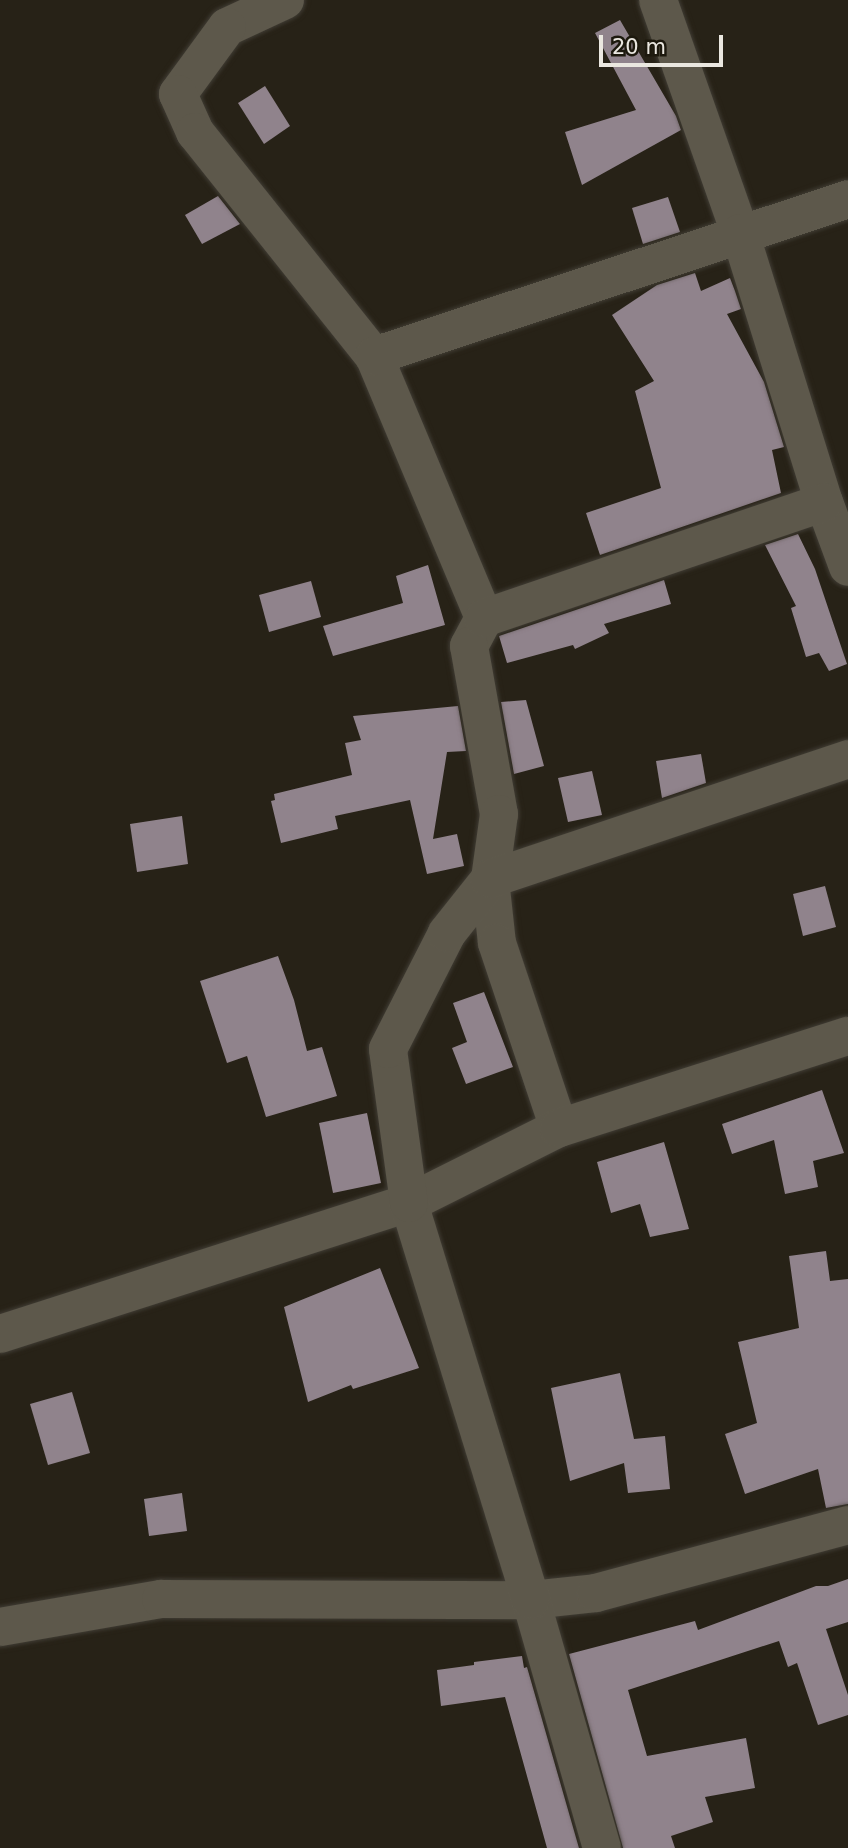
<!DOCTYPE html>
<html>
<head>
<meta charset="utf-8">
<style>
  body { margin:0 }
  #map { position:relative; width:848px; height:1848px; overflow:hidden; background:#272217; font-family:"DejaVu Sans",sans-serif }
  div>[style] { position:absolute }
  .building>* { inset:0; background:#90838c }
  .roads { filter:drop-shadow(0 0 2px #403c34) drop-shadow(0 0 2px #403c34) }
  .minor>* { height:38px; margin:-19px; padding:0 19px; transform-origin:19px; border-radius:19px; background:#5d584b }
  span { translate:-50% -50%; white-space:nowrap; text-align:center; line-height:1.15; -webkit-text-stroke:7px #1d190e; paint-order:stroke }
  .scale { position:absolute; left:599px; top:35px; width:124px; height:32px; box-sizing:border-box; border:4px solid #eae7e0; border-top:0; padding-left:9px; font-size:21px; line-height:24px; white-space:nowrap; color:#eae7e0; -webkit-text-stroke:5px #1d190e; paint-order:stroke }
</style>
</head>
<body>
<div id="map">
  <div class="building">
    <div style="clip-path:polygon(620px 20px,676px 116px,681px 130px,582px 185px,565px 132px,636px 110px,595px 33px)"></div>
    <div style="clip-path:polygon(265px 86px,290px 126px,264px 144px,238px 103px)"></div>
    <div style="clip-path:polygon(218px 196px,240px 224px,202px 244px,185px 215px)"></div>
    <div style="clip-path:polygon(668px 197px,680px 232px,643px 244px,632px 208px)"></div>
    <div style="clip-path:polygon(695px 273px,701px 291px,730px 278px,735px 291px,741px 309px,727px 314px,764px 382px,784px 447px,772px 450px,781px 493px,600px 555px,586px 513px,661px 488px,635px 391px,654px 381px,612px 315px,657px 285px)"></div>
    <div style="clip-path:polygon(798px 534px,815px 569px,847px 664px,829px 671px,819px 653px,806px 657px,791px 608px,796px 606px,765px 545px)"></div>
    <div style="clip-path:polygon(428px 565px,445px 625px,333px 656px,323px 626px,403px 603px,396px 576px)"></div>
    <div style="clip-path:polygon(664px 580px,671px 604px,604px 624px,609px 633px,575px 649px,573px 645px,507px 663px,499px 636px)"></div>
    <div style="clip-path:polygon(311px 581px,321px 617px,269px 632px,259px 595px)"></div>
    <div style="clip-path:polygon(526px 700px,544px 766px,514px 774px,501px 702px)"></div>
    <div style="clip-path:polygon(458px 706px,466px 751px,447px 752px,433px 839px,457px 834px,464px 866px,427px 874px,410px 800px,335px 816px,338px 829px,281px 843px,271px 801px,275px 800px,274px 794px,352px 775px,345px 743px,361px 740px,353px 716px)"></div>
    <div style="clip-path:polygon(701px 754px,706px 783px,662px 798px,656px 761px)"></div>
    <div style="clip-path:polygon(592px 771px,602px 815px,568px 822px,558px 778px)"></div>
    <div style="clip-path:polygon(182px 816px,188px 864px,137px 872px,130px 824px)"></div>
    <div style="clip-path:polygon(825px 886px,836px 927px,803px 936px,793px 894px)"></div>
    <div style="clip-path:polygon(278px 956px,294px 1000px,307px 1051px,322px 1047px,337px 1096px,266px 1117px,247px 1056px,227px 1063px,200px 981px)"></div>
    <div style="clip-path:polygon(484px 992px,513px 1067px,466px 1084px,452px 1048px,467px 1042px,453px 1003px)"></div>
    <div style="clip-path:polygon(822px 1090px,844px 1153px,813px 1161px,818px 1187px,785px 1194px,774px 1140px,732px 1154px,722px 1124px)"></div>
    <div style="clip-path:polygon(367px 1113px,381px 1183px,333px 1193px,319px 1123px)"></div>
    <div style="clip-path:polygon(664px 1142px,689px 1229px,650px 1237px,640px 1204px,611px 1213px,597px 1162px)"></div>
    <div style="clip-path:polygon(826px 1251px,830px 1281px,848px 1279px,848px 1504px,826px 1508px,818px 1469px,745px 1494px,725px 1434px,757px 1423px,738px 1342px,799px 1328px,789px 1256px)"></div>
    <div style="clip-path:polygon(380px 1268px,419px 1368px,353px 1389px,351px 1385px,308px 1402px,284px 1307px)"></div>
    <div style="clip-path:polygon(620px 1373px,634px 1439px,665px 1436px,670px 1489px,628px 1493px,624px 1463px,570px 1481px,551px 1388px)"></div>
    <div style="clip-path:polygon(72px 1392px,90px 1453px,48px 1465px,30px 1404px)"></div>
    <div style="clip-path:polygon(182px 1493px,187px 1531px,149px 1536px,144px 1499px)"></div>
    <div style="clip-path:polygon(848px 1579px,848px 1622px,826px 1629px,848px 1695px,848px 1715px,818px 1725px,797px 1663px,788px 1667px,779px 1641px,628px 1690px,647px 1756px,746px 1738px,755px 1788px,705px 1797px,713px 1822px,671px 1836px,675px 1848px,623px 1848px,569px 1654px,695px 1621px,698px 1630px,816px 1586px,828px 1586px)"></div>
    <div style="clip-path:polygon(522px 1656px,524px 1668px,527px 1667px,579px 1848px,547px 1848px,505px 1697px,441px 1706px,437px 1670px,474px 1665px,474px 1662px)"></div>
  </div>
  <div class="roads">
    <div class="minor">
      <div style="left:285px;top:0;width:64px;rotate:155deg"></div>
      <div style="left:227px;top:27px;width:83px;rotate:126.2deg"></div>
      <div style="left:178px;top:94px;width:42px;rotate:65.9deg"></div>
      <div style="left:195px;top:132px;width:287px;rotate:51.4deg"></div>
      <div style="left:374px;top:356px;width:284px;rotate:67.2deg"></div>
      <div style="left:484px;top:618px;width:32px;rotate:118deg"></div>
      <div style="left:469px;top:646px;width:171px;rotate:79.9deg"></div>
      <div style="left:499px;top:814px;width:66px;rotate:97.9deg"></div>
      <div style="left:490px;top:879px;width:64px;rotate:83.8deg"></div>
      <div style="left:497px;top:943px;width:195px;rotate:71.5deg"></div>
      <div style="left:658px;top:0;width:247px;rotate:70.6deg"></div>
      <div style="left:740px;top:233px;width:282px;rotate:72.7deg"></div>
      <div style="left:824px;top:502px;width:69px;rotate:69.7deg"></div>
      <div style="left:374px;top:356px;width:499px;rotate:-18.3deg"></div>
      <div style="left:484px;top:618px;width:359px;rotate:-18.8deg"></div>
      <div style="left:0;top:1334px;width:429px;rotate:-17.8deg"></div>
      <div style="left:409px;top:1203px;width:168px;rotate:-26.6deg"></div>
      <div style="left:559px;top:1128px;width:303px;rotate:-17.7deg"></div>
      <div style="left:0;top:1627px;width:163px;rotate:-9.9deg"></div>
      <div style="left:161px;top:1599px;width:370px;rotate:0.2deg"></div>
      <div style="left:531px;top:1600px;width:65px;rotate:-6.1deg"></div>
      <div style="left:596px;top:1593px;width:261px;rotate:-15.1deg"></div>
      <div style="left:602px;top:1848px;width:258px;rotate:-106deg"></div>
      <div style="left:531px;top:1600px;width:415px;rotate:-107.1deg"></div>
      <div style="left:409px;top:1203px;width:155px;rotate:-97.8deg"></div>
      <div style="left:388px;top:1049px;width:130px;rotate:-63deg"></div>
      <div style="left:447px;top:933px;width:69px;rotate:-51.5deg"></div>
      <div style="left:490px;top:879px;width:378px;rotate:-18.5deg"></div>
    </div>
  </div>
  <div class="scale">20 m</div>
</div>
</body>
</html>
